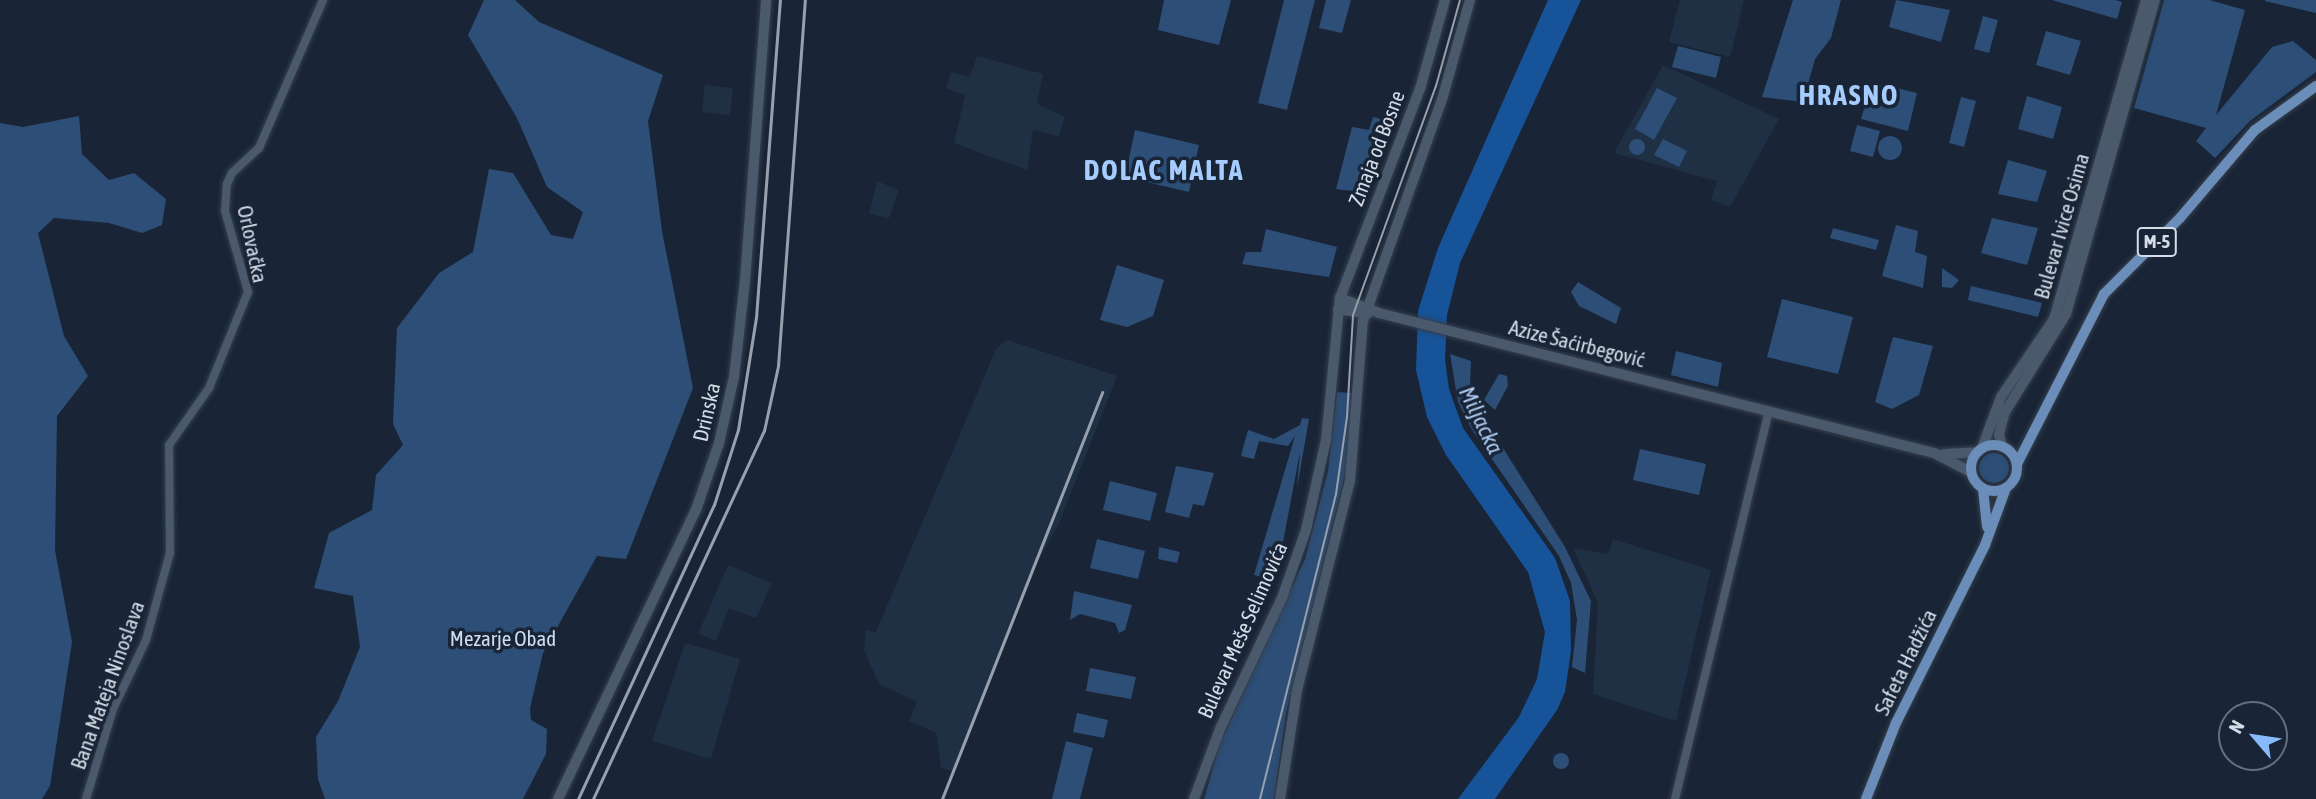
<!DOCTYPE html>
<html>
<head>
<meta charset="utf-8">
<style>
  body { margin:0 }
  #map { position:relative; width:2316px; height:799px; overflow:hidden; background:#192536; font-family:"Asap Condensed",sans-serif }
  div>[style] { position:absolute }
  .built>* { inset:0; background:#1f3045 }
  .green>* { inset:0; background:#2d4e77 }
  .round { border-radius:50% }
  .water>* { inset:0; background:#165398 }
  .roads { filter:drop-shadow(0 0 2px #363f4d) drop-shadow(0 0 2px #363f4d) }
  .tertiary>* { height:8px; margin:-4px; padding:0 4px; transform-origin:4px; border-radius:4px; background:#4b596c }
  .secondary>* { height:10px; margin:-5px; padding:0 5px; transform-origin:5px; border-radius:5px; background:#4b596c }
  .primary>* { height:10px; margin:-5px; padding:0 5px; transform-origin:5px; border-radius:5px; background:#6b8db9 }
  .primary>.ring { margin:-5px; padding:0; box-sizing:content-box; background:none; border:10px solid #6b8db9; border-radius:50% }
  .tram>* { height:2px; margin:-1px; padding:0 1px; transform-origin:1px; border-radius:1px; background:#97a0ad }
  .rail>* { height:2.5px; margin:-1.25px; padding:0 1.25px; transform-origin:1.25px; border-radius:1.25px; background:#97a0ad }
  span { translate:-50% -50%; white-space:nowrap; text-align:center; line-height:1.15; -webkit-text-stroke:7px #192536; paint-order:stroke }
  .shield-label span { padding:2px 5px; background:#192536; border:2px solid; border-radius:5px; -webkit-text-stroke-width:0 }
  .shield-label { font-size:19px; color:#d4dce7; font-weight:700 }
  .street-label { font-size:21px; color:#d4dce7 }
  .park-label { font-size:21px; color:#ceddf1 }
  .water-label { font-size:23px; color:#acc9f0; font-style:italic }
  .district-label { font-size:28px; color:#a6ccfd; font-weight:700; letter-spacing:2px }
  .north { position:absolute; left:2218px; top:701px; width:70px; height:70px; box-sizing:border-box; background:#192536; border:2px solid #646e7d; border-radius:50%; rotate:299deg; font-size:19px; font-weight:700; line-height:28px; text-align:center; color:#d4dce7 }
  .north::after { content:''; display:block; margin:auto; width:24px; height:32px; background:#88bafc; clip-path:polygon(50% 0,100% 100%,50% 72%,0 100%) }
</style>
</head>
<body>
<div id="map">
  <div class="built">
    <div style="clip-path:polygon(1680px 0,1744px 0,1730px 57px,1669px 42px)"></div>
    <div style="clip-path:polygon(977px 56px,1043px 74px,1037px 104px,1065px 117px,1059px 136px,1033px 130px,1027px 170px,954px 143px,965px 95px,946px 88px,951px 72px,970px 77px)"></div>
    <div style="clip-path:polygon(1663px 65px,1779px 119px,1730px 207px,1711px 200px,1717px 181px,1614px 153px)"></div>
    <div style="clip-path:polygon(705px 85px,733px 88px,730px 115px,702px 112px)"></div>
    <div style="clip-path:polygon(877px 181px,899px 190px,889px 218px,869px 214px)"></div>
    <div style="clip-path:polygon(1007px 340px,1117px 376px,1059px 523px,1036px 565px,955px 772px,941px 768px,936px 733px,909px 721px,917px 702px,879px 684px,864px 650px,866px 630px,876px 632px,996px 349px)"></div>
    <div style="clip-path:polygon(1613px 539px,1711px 570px,1676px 721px,1593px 694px,1598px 603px,1573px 548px,1608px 554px)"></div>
    <div style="clip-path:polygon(728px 565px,772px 583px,756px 618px,729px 608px,716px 641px,698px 634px)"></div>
    <div style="clip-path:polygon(685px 643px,740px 659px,711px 759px,652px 741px)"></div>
  </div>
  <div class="green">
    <div style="clip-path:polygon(484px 0,515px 0,539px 22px,663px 75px,648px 121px,662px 231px,693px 388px,626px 559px,597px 556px,543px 653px,530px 708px,531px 720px,547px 729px,546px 754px,523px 799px,325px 799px,318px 779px,316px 737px,338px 701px,360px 647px,353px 596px,314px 588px,329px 533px,372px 510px,376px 475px,403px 445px,393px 424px,397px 328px,439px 273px,473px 252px,489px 169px,513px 173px,551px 235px,573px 239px,583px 212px,547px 187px,517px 118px,468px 35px)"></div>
    <div style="clip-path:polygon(1164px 0,1231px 0,1219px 45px,1158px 30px)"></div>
    <div style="clip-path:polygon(1284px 0,1315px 0,1287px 110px,1258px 103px)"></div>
    <div style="clip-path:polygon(1326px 0,1351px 0,1342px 33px,1319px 28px)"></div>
    <div style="clip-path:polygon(1793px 0,1841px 0,1831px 38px,1815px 59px,1803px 102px,1762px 97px)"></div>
    <div style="clip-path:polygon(1896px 0,1950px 10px,1941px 42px,1889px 27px)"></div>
    <div style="clip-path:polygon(2052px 0,2115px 0,2122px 2px,2117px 19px)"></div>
    <div style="clip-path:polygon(2164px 0,2209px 0,2245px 10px,2216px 115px,2272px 47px,2293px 41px,2316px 60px,2316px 72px,2250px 121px,2215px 158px,2196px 141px,2206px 128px,2134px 108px)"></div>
    <div style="clip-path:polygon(2316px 0,2316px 13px,2265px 1px,2265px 0)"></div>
    <div style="clip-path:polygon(1983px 16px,1998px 20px,1989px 53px,1974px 49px)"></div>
    <div style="clip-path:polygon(2046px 31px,2081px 41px,2070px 75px,2036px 65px)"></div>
    <div style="clip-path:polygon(1678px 46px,1721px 57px,1716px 78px,1672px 67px)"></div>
    <div style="clip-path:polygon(1872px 82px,1917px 93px,1908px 131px,1861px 119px)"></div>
    <div style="clip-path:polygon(1657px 88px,1677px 98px,1654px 140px,1635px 129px)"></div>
    <div style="clip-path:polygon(2027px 96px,2062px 107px,2053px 139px,2018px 129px)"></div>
    <div style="clip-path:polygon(1961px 97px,1976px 101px,1964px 147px,1949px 143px)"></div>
    <div style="clip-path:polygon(79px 116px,82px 154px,109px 180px,134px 173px,166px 199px,162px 225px,142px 233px,109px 223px,54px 218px,38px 233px,64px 336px,88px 376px,57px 416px,55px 550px,72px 642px,50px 786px,42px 799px,0 799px,0 123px,23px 127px)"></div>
    <div style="clip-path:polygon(1373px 117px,1388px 121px,1360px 192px,1336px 189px,1352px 127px,1369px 130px)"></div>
    <div style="clip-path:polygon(1857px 125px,1880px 131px,1873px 157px,1850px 151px)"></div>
    <div style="clip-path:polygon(1135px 130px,1199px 145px,1189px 192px,1125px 177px)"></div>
    <div class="round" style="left:1878px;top:136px;width:24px;height:24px"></div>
    <div class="round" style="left:1629px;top:139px;width:16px;height:16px"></div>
    <div style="clip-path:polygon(1663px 139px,1687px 151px,1679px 167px,1654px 155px)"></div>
    <div style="clip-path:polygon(2008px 160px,2047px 171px,2037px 202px,1998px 194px)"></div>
    <div style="clip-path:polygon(1992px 218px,2038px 228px,2027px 265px,1981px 253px)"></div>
    <div style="clip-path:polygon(1896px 225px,1918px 231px,1915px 252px,1927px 256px,1923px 288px,1882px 276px)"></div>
    <div style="clip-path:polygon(1833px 228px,1879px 240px,1876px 250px,1830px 238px)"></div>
    <div style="clip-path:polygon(1266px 229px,1337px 247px,1329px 277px,1242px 264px,1246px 252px,1261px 252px)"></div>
    <div style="clip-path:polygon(1117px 265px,1164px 280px,1153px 316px,1127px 327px,1100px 320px)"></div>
    <div style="clip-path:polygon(1942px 268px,1959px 280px,1952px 288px,1942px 287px)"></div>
    <div style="clip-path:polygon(1578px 282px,1621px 308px,1616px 324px,1579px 306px,1571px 292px)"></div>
    <div style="clip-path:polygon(1971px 286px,2042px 303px,2038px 317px,1968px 300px)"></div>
    <div style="clip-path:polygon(1782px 299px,1853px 317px,1838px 374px,1767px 357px)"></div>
    <div style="clip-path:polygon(1893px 337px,1933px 346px,1919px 395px,1892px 409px,1875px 402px)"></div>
    <div style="clip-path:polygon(1676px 351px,1722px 363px,1718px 387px,1671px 375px)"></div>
    <div style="clip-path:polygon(1450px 354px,1471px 361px,1470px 384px,1483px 416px,1565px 547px,1591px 601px,1585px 673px,1572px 667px,1577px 620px,1571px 583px,1559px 556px,1472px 430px,1458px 402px)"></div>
    <div style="clip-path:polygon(1499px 374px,1507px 376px,1508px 386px,1495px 410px,1484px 400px)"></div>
    <div style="clip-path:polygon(1337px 392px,1352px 393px,1346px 470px,1286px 713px,1274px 799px,1204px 799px,1220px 743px,1305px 559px,1328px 471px)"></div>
    <div style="clip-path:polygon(1302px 418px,1309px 419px,1297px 488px,1300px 452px,1283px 542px,1269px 579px,1254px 575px,1295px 436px,1288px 446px,1259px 441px,1254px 459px,1241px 456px,1248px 430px,1274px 439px,1300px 425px)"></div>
    <div style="clip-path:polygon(1640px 449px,1706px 464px,1699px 495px,1633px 480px)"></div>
    <div class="round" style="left:1979px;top:453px;width:30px;height:30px"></div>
    <div style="clip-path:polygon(1176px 466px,1214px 473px,1204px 506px,1193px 504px,1189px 518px,1165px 512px)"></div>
    <div style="clip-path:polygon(1110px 481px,1157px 493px,1150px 521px,1103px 510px)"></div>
    <div style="clip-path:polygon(1097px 539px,1145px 551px,1138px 579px,1090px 568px)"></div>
    <div style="clip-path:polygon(1159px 547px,1180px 552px,1177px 563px,1158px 559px)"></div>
    <div style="clip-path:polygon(1074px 591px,1132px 605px,1125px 630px,1119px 633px,1115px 623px,1080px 614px,1070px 620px)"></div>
    <div style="clip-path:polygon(1090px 668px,1136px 677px,1131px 699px,1086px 691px)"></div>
    <div style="clip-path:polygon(1077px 713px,1108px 720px,1104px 738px,1073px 732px)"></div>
    <div style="clip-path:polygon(1066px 741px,1093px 748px,1080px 799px,1052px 799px)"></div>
    <div class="round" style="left:1553px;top:753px;width:16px;height:16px"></div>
  </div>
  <div class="water">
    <div style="clip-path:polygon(1548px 0,1581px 0,1460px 263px,1447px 315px,1445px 360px,1449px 389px,1463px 428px,1555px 558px,1570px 601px,1571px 651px,1565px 692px,1557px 710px,1495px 799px,1458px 799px,1519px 717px,1537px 679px,1545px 632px,1528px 572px,1446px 455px,1427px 417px,1416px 370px,1418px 311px,1438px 248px)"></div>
  </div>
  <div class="roads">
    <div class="tertiary">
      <div style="left:86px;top:799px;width:94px;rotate:-73.3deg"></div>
      <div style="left:113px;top:709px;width:76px;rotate:-64.4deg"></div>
      <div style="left:146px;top:640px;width:90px;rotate:-74.6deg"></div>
      <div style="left:170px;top:553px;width:108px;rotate:-90.5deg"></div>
      <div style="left:169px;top:445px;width:70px;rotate:-54.9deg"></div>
      <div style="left:209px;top:388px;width:104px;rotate:-67.9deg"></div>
      <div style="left:248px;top:292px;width:84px;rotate:-105.9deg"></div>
      <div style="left:225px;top:211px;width:27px;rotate:-86deg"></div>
      <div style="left:227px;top:184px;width:12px;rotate:-66deg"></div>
      <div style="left:232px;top:173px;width:37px;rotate:-43deg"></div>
      <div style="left:259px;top:148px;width:161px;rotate:-66.6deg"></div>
      <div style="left:1675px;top:799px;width:399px;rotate:-76.4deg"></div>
    </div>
    <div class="secondary">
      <div style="left:1340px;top:298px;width:42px;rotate:21deg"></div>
      <div style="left:1379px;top:313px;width:572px;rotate:14.16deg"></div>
      <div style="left:1934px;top:453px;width:42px;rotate:27.2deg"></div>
      <div style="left:1338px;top:309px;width:30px;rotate:9deg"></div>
      <div style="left:2002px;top:447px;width:13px;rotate:-103deg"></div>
      <div style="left:1999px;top:434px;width:23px;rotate:-75deg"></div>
      <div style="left:2005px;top:412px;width:115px;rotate:-58.1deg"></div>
      <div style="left:2066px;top:314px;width:326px;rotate:-74.2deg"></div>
      <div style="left:1982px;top:448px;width:54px;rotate:-69.6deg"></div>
      <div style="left:2001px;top:397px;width:94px;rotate:-55.8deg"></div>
      <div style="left:2054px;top:319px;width:332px;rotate:-73.9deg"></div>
      <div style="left:1944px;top:454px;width:34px;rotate:-3deg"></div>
      <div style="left:558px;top:799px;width:323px;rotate:-64.5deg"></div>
      <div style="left:697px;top:507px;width:68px;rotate:-71deg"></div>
      <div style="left:719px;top:443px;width:68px;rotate:-77.2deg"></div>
      <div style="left:734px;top:377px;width:97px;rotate:-83.5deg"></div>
      <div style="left:745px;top:281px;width:282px;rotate:-85.7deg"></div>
      <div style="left:1194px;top:799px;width:75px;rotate:-69.6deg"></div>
      <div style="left:1220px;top:729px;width:145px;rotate:-64.7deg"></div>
      <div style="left:1282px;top:598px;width:72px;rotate:-70.6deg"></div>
      <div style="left:1306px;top:530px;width:92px;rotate:-77.5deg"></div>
      <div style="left:1326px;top:440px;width:143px;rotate:-84.4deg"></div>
      <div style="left:1340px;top:298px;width:224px;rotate:-69.1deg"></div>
      <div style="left:1420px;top:89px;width:92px;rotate:-74.3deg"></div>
      <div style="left:1280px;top:799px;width:110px;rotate:-81.1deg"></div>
      <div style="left:1297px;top:690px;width:216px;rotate:-75.8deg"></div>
      <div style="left:1350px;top:481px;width:161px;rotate:-85.4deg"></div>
      <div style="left:1363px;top:321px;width:239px;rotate:-70.4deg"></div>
      <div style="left:1443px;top:96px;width:100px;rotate:-74.3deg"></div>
    </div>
    <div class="primary">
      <div class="ring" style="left:1971px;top:445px;width:36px;height:36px"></div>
      <div style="left:2017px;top:464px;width:191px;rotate:-62.9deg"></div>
      <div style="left:2104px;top:294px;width:107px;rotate:-45deg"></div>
      <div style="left:2180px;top:218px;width:116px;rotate:-49.6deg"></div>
      <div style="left:2255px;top:130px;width:75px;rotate:-35.8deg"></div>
      <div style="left:1983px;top:489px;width:38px;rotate:84deg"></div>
      <div style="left:1866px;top:799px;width:82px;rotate:-68.5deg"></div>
      <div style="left:1896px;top:723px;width:199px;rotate:-63.4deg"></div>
      <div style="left:1985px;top:545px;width:61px;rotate:-69.8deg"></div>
    </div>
  </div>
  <div class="tram">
    <div style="left:1260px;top:799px;width:314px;rotate:-76deg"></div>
    <div style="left:1336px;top:494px;width:78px;rotate:-81.9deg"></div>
    <div style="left:1347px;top:417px;width:102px;rotate:-86.6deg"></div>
    <div style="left:1353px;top:315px;width:244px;rotate:-70.1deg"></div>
    <div style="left:1436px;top:86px;width:89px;rotate:-74.4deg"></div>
  </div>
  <div class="rail">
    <div style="left:578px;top:799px;width:324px;rotate:-65.2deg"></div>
    <div style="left:714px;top:505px;width:79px;rotate:-72.3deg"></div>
    <div style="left:738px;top:430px;width:113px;rotate:-80.9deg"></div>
    <div style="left:756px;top:318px;width:319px;rotate:-85.7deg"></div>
    <div style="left:593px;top:799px;width:406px;rotate:-65.1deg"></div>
    <div style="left:764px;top:431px;width:66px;rotate:-77.8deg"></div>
    <div style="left:778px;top:366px;width:367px;rotate:-85.8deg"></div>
    <div style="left:942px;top:799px;width:437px;rotate:-68.5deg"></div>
  </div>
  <div class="shield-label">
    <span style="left:2157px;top:242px">M-5</span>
  </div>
  <div class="street-label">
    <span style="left:1376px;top:148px;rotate:-69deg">Zmaja od Bosne</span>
    <span style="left:2061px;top:226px;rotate:-74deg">Bulevar Ivice Osima</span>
    <span style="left:253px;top:244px;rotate:78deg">Orlovačka</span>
    <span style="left:1577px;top:343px;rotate:14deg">Azize Šaćirbegović</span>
    <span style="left:706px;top:412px;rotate:-77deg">Drinska</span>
    <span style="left:1242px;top:630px;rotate:-66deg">Bulevar Meše Selimovića</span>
    <span style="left:1905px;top:662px;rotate:-64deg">Safeta Hadžića</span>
    <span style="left:107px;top:685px;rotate:-70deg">Bana Mateja Ninoslava</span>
  </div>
  <div class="park-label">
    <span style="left:503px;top:638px">Mezarje Obad</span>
  </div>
  <div class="water-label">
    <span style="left:1481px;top:420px;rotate:64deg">Miljacka</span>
  </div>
  <div class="district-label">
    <span style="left:1849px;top:95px">HRASNO</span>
    <span style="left:1164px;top:170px">DOLAC MALTA</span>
  </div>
  <div class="north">N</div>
</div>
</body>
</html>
